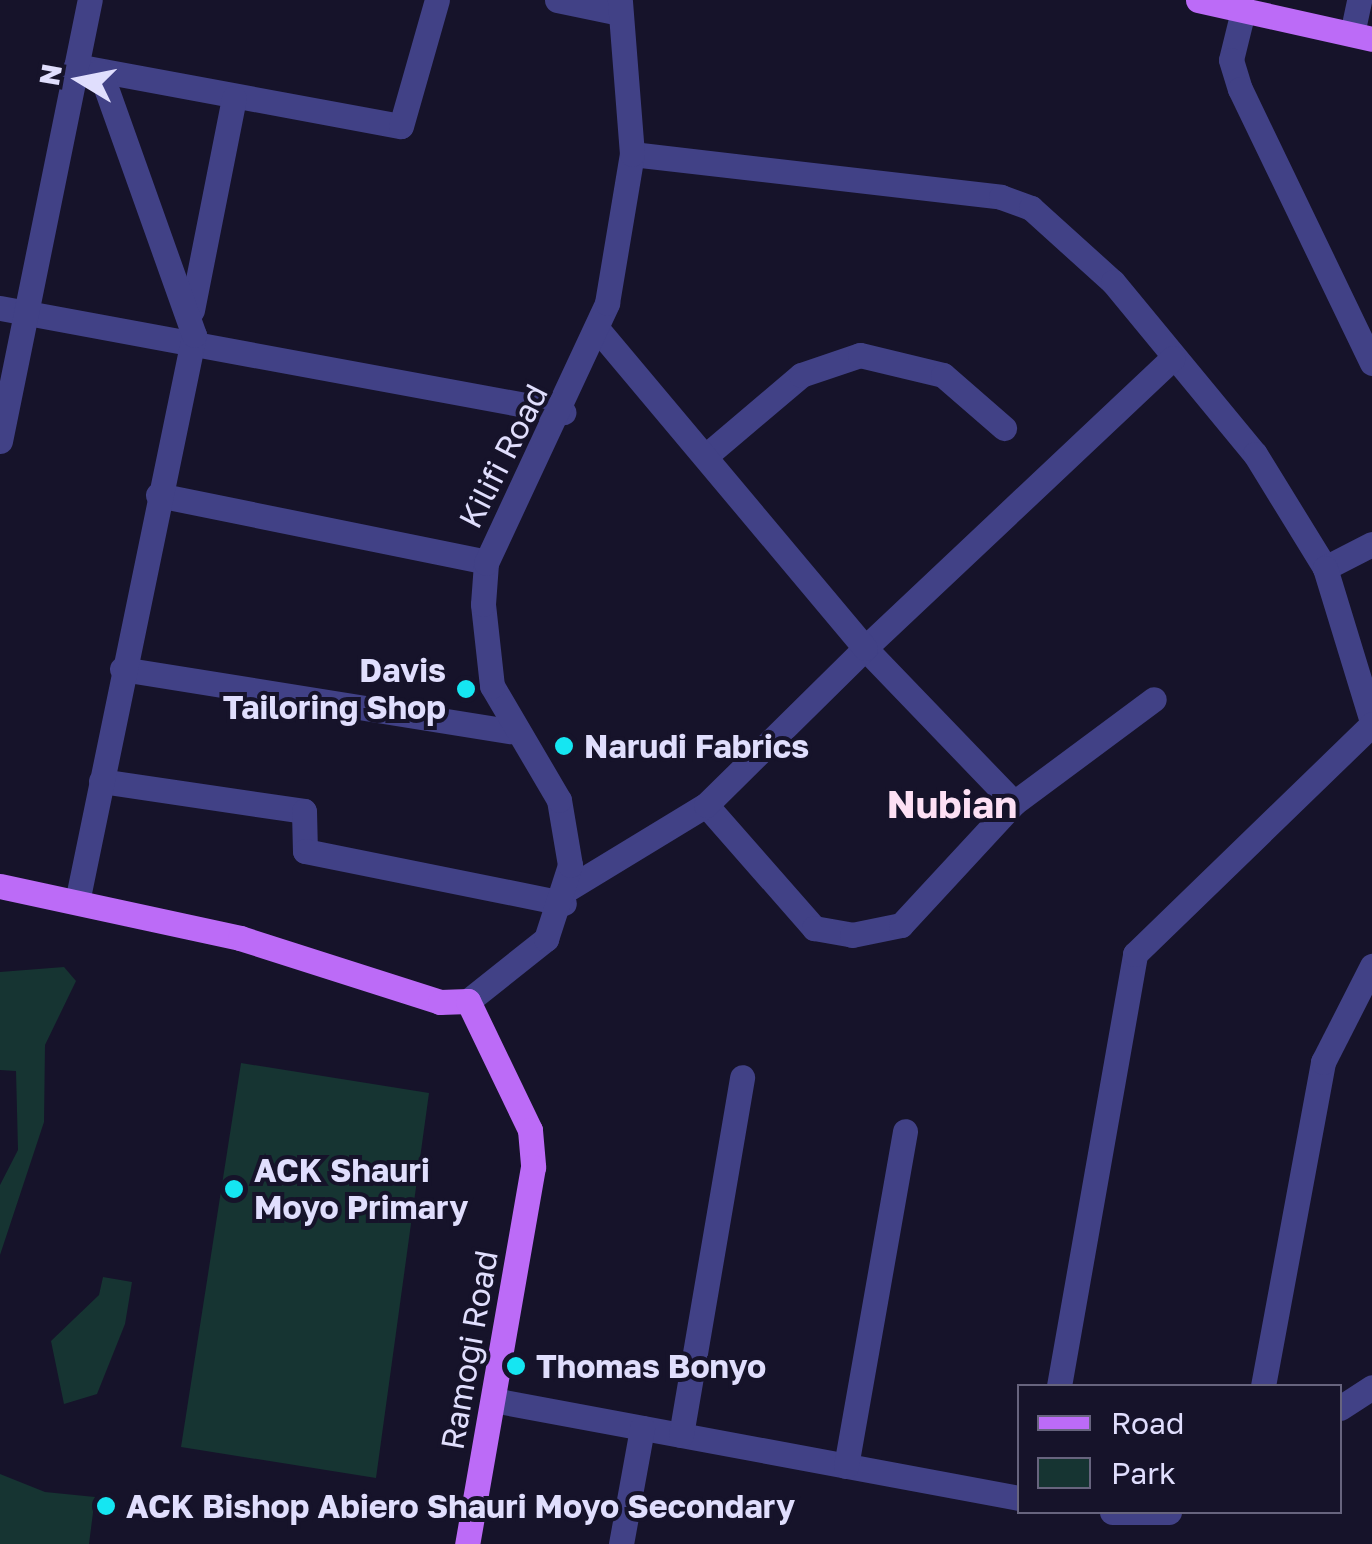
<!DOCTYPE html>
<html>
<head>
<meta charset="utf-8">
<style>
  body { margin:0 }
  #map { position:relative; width:1372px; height:1544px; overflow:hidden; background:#16132a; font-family:"Golos Text",sans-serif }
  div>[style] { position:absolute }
  .green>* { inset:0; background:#163432 }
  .minor>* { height:25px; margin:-12.5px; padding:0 12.5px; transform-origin:12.5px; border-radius:12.5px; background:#414186 }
  .major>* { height:25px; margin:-12.5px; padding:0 12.5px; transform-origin:12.5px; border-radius:12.5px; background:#bc6bf7 }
  .dots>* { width:28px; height:28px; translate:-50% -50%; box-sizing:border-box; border:5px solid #16132a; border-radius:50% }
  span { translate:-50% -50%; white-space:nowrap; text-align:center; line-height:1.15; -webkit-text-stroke:8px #16132a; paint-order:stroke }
  .street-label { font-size:32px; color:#e0defd }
  .poi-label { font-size:32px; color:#e0defd; font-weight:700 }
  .right { translate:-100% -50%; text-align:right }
  .left { translate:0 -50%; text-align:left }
  .quarter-label { font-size:38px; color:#fde0f4; font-weight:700 }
  .legend { position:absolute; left:1017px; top:1384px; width:325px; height:130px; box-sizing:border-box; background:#16132a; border:2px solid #67647e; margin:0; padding:12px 18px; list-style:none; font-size:30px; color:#e0defd }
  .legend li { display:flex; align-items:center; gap:20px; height:50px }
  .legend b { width:50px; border:2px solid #67647e }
  .north { position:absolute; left:30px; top:30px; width:100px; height:100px; -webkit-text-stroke:8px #16132a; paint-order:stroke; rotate:280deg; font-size:28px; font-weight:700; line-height:40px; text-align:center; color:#e0defd }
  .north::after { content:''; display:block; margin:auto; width:35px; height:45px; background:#e0defd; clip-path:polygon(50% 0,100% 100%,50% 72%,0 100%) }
</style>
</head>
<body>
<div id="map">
  <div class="green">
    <div style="clip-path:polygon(64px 967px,76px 981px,45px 1045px,44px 1122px,0 1255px,0 1185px,18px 1150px,16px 1071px,0 1070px,0 972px)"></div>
    <div style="clip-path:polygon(241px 1063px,429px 1093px,376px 1478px,181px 1447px)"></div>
    <div style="clip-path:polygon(103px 1277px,132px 1282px,125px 1324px,97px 1394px,64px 1404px,51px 1341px,99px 1295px)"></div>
    <div style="clip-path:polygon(0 1474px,45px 1492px,95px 1497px,89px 1544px,0 1544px)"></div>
  </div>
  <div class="minor">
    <div style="left:557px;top:0;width:64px;rotate:11.7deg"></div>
    <div style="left:1243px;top:11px;width:50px;rotate:103.8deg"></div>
    <div style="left:1231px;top:60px;width:30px;rotate:73deg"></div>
    <div style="left:1240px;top:89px;width:304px;rotate:64.3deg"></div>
    <div style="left:1352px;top:34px;width:35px;rotate:-78deg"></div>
    <div style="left:76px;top:66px;width:330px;rotate:10.5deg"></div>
    <div style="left:401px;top:126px;width:131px;rotate:-74.1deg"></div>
    <div style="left:632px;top:154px;width:371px;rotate:6.6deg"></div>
    <div style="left:1001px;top:197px;width:32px;rotate:20deg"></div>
    <div style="left:1031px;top:208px;width:110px;rotate:42.1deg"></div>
    <div style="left:1113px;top:282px;width:223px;rotate:50.5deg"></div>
    <div style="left:1255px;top:454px;width:134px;rotate:58.4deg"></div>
    <div style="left:0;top:308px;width:573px;rotate:10.47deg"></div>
    <div style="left:192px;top:310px;width:216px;rotate:-78.8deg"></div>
    <div style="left:0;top:441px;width:450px;rotate:-78.5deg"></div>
    <div style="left:708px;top:454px;width:122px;rotate:-40.3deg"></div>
    <div style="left:801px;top:375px;width:62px;rotate:-18.7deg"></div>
    <div style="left:860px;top:355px;width:85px;rotate:13.5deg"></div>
    <div style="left:943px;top:375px;width:81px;rotate:41deg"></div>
    <div style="left:158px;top:495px;width:335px;rotate:11.5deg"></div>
    <div style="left:1372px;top:544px;width:53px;rotate:152.9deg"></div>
    <div style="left:1325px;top:568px;width:161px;rotate:73deg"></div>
    <div style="left:122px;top:669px;width:394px;rotate:9.1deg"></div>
    <div style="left:101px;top:781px;width:205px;rotate:8.4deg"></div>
    <div style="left:304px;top:811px;width:40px;rotate:88.6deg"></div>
    <div style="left:305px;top:851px;width:264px;rotate:11.4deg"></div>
    <div style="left:1014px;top:803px;width:215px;rotate:-133.9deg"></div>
    <div style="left:865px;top:648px;width:423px;rotate:-43.3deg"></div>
    <div style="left:706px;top:805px;width:164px;rotate:48.7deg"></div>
    <div style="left:814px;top:928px;width:39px;rotate:10deg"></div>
    <div style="left:852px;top:935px;width:50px;rotate:-11.5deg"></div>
    <div style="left:901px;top:925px;width:166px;rotate:-47.2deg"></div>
    <div style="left:1014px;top:803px;width:174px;rotate:-36.6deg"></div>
    <div style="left:566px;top:890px;width:164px;rotate:-31.3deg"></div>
    <div style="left:706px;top:805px;width:223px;rotate:-44.6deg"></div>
    <div style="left:865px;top:648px;width:412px;rotate:-130deg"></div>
    <div style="left:77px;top:902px;width:579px;rotate:-78.34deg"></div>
    <div style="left:194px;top:335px;width:280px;rotate:-109.6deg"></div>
    <div style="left:468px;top:1001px;width:100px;rotate:-38.5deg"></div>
    <div style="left:546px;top:939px;width:78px;rotate:-72deg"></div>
    <div style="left:570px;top:865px;width:66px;rotate:-99.6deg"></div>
    <div style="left:559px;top:800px;width:132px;rotate:-120.4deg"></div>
    <div style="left:492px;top:686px;width:82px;rotate:-96.3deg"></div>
    <div style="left:483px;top:604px;width:41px;rotate:-85.8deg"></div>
    <div style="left:486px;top:563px;width:287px;rotate:-65deg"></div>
    <div style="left:607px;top:303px;width:151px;rotate:-80.5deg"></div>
    <div style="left:632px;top:154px;width:154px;rotate:-94.5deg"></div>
    <div style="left:1059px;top:1386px;width:439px;rotate:-80deg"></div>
    <div style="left:1135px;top:954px;width:330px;rotate:-44.1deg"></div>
    <div style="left:1263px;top:1386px;width:330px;rotate:-79.5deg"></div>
    <div style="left:1323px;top:1062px;width:108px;rotate:-63deg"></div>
    <div style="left:493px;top:1400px;width:535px;rotate:10.55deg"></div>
    <div style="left:1340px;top:1408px;width:38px;rotate:-33deg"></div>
    <div style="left:681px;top:1435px;width:363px;rotate:-80.3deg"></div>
    <div style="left:846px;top:1466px;width:340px;rotate:-80deg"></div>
    <div style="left:1112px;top:1512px;width:57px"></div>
    <div style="left:621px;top:1544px;width:118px;rotate:-79.7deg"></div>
  </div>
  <div class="major">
    <div style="left:1198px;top:0;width:178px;rotate:12.6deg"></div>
    <div style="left:0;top:886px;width:246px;rotate:12.2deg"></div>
    <div style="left:240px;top:938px;width:210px;rotate:17.7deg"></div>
    <div style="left:440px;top:1002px;width:28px;rotate:-2deg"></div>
    <div style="left:468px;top:1001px;width:143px;rotate:64.3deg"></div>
    <div style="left:530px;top:1130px;width:37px;rotate:85deg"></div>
    <div style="left:533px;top:1167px;width:383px;rotate:99.9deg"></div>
  </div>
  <div class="dots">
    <div style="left:466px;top:689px;background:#15e6f2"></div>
    <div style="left:564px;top:746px;background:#15e6f2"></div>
    <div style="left:234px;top:1189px;background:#15e6f2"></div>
    <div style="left:516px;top:1366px;background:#15e6f2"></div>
    <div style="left:106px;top:1506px;background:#15e6f2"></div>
  </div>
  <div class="street-label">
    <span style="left:503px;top:456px;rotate:-63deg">Kilifi Road</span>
    <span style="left:469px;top:1350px;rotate:-80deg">Ramogi Road</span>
  </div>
  <div class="poi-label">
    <span class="right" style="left:446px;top:689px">Davis<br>Tailoring Shop</span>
    <span class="left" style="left:584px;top:746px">Narudi Fabrics</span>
    <span class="left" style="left:254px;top:1189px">ACK Shauri<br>Moyo Primary</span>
    <span class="left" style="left:536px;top:1366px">Thomas Bonyo</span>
    <span class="left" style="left:126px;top:1506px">ACK Bishop Abiero Shauri Moyo Secondary</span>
  </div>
  <div class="quarter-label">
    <span style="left:952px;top:804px">Nubian</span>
  </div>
  <ul class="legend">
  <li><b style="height:12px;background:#bc6bf7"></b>Road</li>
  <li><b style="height:28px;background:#163432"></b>Park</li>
  </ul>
  <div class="north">N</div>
</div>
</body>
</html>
